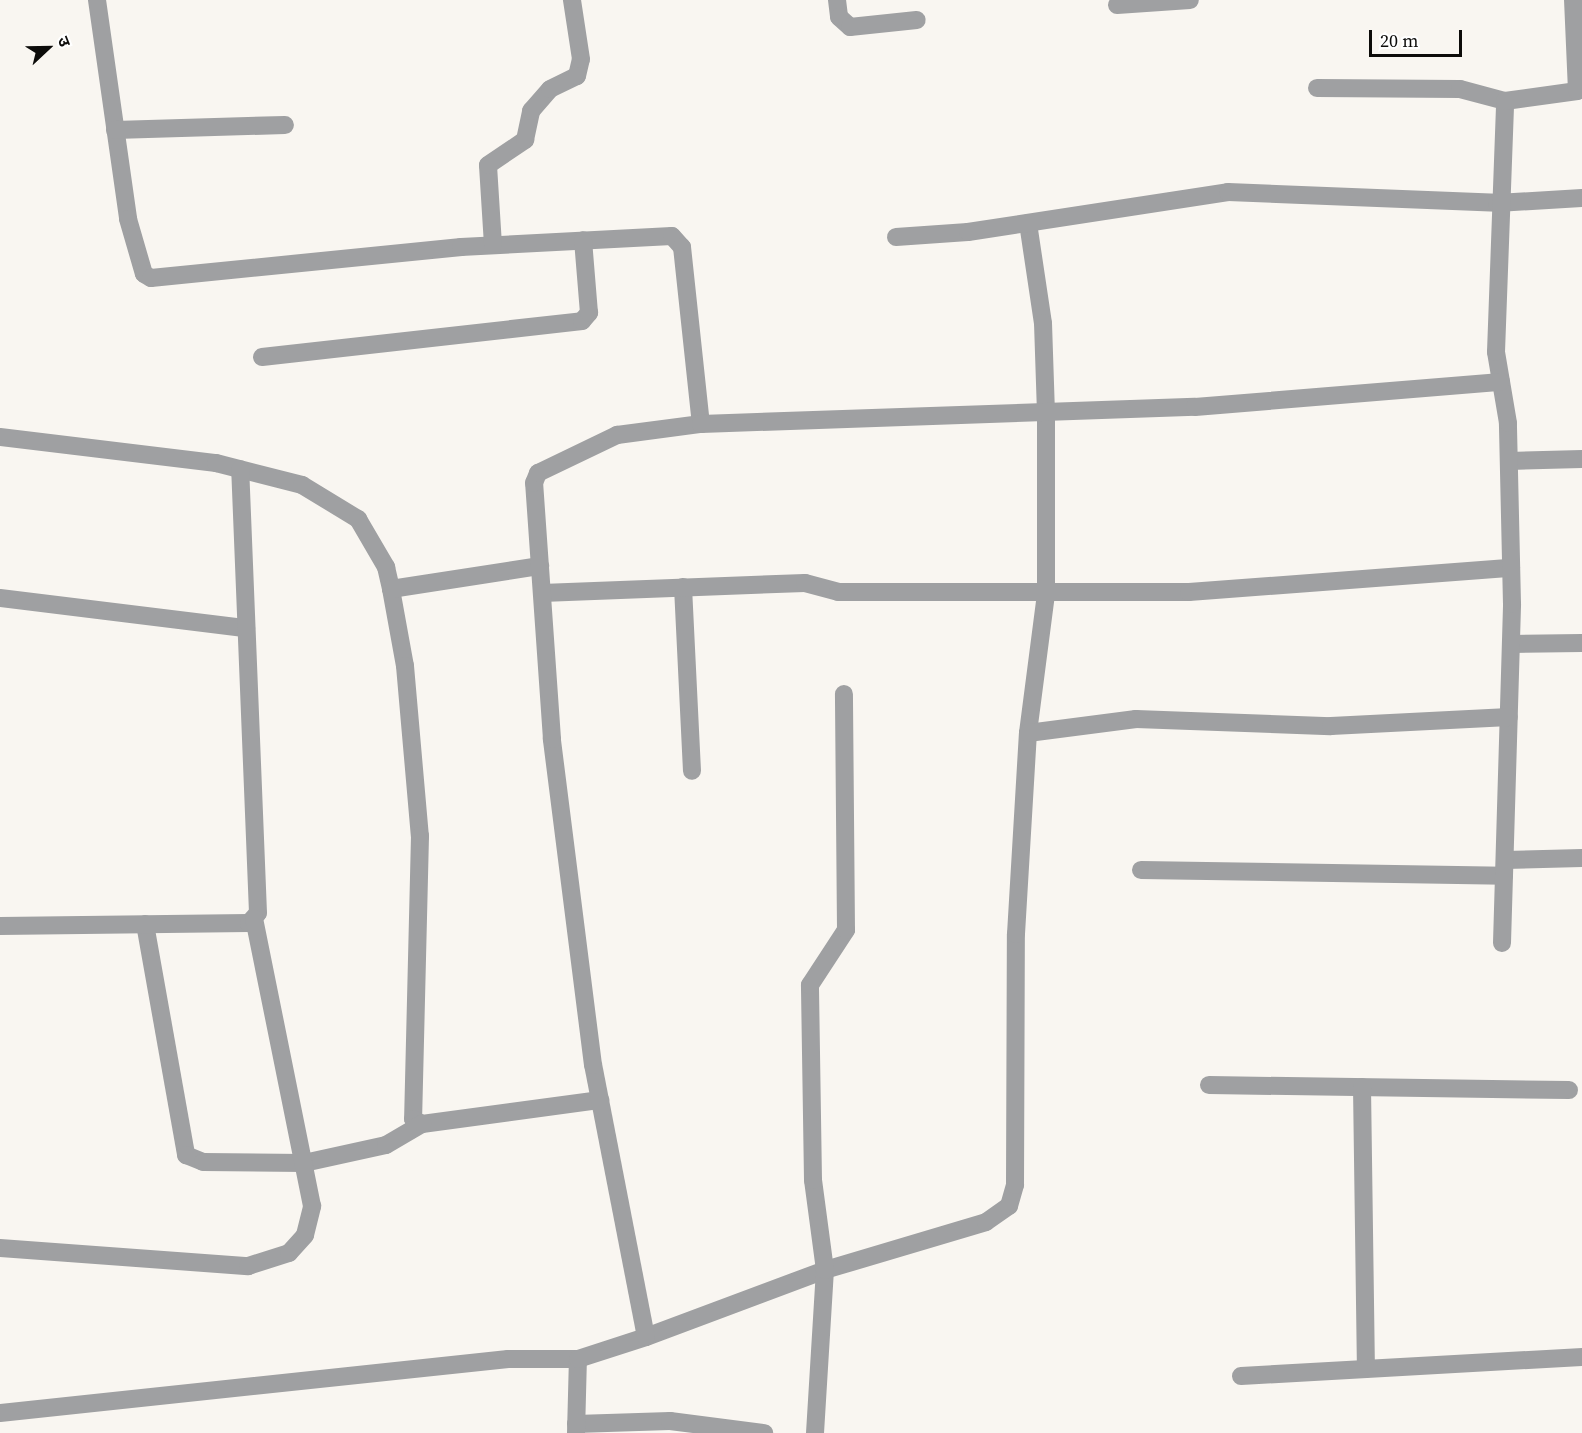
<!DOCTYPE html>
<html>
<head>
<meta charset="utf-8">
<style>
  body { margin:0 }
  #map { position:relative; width:1582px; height:1433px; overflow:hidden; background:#f9f6f1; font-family:"Source Serif 4","Noto Sans Devanagari",serif }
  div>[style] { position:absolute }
  .minor>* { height:18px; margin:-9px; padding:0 9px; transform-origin:9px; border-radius:9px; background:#9fa0a2 }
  span { translate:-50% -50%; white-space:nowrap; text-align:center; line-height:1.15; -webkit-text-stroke:4.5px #fff; paint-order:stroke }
  .north { position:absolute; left:18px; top:18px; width:60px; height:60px; -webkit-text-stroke:4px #fff; paint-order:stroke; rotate:68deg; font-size:16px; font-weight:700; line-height:24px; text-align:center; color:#0d0c0a }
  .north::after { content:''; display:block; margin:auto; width:21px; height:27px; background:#0d0c0a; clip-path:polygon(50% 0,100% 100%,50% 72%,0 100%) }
  .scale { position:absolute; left:1369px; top:30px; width:93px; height:27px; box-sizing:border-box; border:3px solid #0d0c0a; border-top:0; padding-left:8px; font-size:18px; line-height:21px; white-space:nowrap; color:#0d0c0a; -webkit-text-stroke:4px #fff; paint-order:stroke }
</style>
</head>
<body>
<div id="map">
  <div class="minor">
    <div style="left:97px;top:0;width:221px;rotate:81.9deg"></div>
    <div style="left:128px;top:219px;width:57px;rotate:73.8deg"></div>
    <div style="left:144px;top:274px;width:8px;rotate:30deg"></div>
    <div style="left:151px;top:278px;width:312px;rotate:-5.7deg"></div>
    <div style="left:461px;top:247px;width:211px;rotate:-3deg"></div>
    <div style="left:672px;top:236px;width:15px;rotate:48deg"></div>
    <div style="left:682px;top:247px;width:178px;rotate:83.9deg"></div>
    <div style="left:837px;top:0;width:17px;rotate:83deg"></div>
    <div style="left:839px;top:17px;width:15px;rotate:42deg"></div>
    <div style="left:850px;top:27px;width:67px;rotate:-6deg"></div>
    <div style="left:1117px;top:5px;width:73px;rotate:-3.9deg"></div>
    <div style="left:1317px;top:88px;width:143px;rotate:0.4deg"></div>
    <div style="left:1460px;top:89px;width:47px;rotate:14.9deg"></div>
    <div style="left:115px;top:130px;width:170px;rotate:-1.7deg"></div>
    <div style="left:1028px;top:223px;width:101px;rotate:81.5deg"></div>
    <div style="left:1043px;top:323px;width:91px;rotate:88.1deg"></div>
    <div style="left:1046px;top:414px;width:180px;rotate:90deg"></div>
    <div style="left:1046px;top:594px;width:140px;rotate:97.4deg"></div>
    <div style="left:896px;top:237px;width:72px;rotate:-4deg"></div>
    <div style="left:968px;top:232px;width:263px;rotate:-8.7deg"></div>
    <div style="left:1228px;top:192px;width:269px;rotate:2.3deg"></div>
    <div style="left:1497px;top:203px;width:85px;rotate:-3.4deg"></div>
    <div style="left:493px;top:245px;width:80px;rotate:-93.6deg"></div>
    <div style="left:488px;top:165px;width:45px;rotate:-34deg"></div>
    <div style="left:525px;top:140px;width:30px;rotate:-78deg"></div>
    <div style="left:531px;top:111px;width:29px;rotate:-49deg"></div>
    <div style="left:550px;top:89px;width:30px;rotate:-26deg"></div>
    <div style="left:577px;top:76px;width:17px;rotate:-77deg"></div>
    <div style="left:581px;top:59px;width:60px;rotate:-98.7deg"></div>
    <div style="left:262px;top:357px;width:322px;rotate:-6.4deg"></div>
    <div style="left:582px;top:321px;width:11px;rotate:-49deg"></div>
    <div style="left:589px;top:313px;width:73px;rotate:-94.7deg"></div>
    <div style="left:0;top:437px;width:218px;rotate:6.9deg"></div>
    <div style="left:216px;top:463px;width:89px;rotate:14.3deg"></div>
    <div style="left:302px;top:485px;width:66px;rotate:31.3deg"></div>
    <div style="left:358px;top:519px;width:56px;rotate:59.7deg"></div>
    <div style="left:386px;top:567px;width:23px;rotate:77deg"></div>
    <div style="left:391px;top:589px;width:78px;rotate:79.7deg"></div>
    <div style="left:405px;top:666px;width:171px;rotate:85deg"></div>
    <div style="left:420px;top:836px;width:283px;rotate:91.4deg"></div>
    <div style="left:413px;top:1119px;width:10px;rotate:29deg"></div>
    <div style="left:422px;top:1124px;width:180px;rotate:-7.7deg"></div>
    <div style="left:1509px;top:461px;width:73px;rotate:-1.6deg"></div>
    <div style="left:683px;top:587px;width:184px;rotate:87.2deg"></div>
    <div style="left:391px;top:589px;width:151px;rotate:-8.8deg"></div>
    <div style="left:542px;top:593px;width:263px;rotate:-2.2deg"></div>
    <div style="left:805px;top:583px;width:34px;rotate:15deg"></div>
    <div style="left:838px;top:592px;width:351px"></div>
    <div style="left:1189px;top:592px;width:323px;rotate:-4.3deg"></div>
    <div style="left:0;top:598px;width:248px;rotate:7deg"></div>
    <div style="left:1511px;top:644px;width:71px;rotate:-0.8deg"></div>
    <div style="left:1505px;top:860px;width:77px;rotate:-1.5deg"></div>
    <div style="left:1141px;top:870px;width:363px;rotate:0.9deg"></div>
    <div style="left:145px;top:924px;width:235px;rotate:79.9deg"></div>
    <div style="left:186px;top:1155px;width:18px;rotate:22deg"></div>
    <div style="left:203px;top:1162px;width:101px;rotate:0.6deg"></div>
    <div style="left:304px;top:1163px;width:84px;rotate:-12.4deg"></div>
    <div style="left:386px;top:1145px;width:42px;rotate:-30.3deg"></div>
    <div style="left:0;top:926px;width:249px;rotate:-0.7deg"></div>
    <div style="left:249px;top:923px;width:13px;rotate:-48deg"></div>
    <div style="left:258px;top:913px;width:444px;rotate:-92.3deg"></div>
    <div style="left:1502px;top:943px;width:339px;rotate:-88.3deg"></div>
    <div style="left:1512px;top:604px;width:181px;rotate:-91.3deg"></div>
    <div style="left:1508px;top:423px;width:72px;rotate:-99.6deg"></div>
    <div style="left:1496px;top:352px;width:251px;rotate:-87.9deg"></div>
    <div style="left:1505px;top:101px;width:73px;rotate:-7.9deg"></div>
    <div style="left:1577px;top:91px;width:91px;rotate:-92.5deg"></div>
    <div style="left:1209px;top:1085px;width:360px;rotate:0.8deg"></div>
    <div style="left:1362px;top:1087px;width:282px;rotate:89.2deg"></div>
    <div style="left:0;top:1248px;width:249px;rotate:4.2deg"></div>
    <div style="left:248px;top:1266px;width:43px;rotate:-17.6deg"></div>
    <div style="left:289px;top:1253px;width:24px;rotate:-48deg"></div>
    <div style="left:305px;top:1235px;width:30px;rotate:-76deg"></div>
    <div style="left:312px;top:1206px;width:293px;rotate:-101.4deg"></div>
    <div style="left:646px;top:1337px;width:191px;rotate:-20.5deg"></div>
    <div style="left:825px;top:1270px;width:168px;rotate:-16.6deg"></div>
    <div style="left:986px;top:1222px;width:28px;rotate:-35deg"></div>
    <div style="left:1009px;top:1206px;width:22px;rotate:-74deg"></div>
    <div style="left:1015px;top:1185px;width:251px;rotate:-89.8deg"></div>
    <div style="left:1016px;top:934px;width:201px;rotate:-86.6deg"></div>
    <div style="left:1028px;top:733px;width:109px;rotate:-7.4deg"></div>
    <div style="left:1136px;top:719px;width:195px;rotate:2.1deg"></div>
    <div style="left:1331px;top:726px;width:178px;rotate:-2.9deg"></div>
    <div style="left:1241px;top:1376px;width:342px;rotate:-3.2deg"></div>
    <div style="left:0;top:1413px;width:511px;rotate:-6.07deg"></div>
    <div style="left:508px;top:1359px;width:70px"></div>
    <div style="left:576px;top:1424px;width:94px;rotate:-1.8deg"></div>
    <div style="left:670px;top:1421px;width:95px;rotate:7.3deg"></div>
    <div style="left:576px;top:1433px;width:74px;rotate:-88.5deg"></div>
    <div style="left:578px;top:1359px;width:71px;rotate:-17.9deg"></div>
    <div style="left:646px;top:1337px;width:277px;rotate:-101deg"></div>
    <div style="left:593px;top:1065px;width:329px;rotate:-97.2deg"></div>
    <div style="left:552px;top:739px;width:257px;rotate:-94deg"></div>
    <div style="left:534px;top:483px;width:11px;rotate:-68deg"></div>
    <div style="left:538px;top:473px;width:88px;rotate:-25.7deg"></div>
    <div style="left:617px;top:435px;width:85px;rotate:-7.5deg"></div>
    <div style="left:701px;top:424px;width:494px;rotate:-2deg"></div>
    <div style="left:1195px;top:407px;width:307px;rotate:-4.7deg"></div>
    <div style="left:815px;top:1433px;width:163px;rotate:-86.5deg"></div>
    <div style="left:825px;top:1270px;width:91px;rotate:-97.6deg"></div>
    <div style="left:813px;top:1180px;width:195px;rotate:-90.9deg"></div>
    <div style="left:810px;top:985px;width:66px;rotate:-56.8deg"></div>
    <div style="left:846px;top:930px;width:236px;rotate:-90.5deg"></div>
  </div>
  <div class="north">उ</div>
  <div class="scale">20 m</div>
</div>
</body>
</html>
